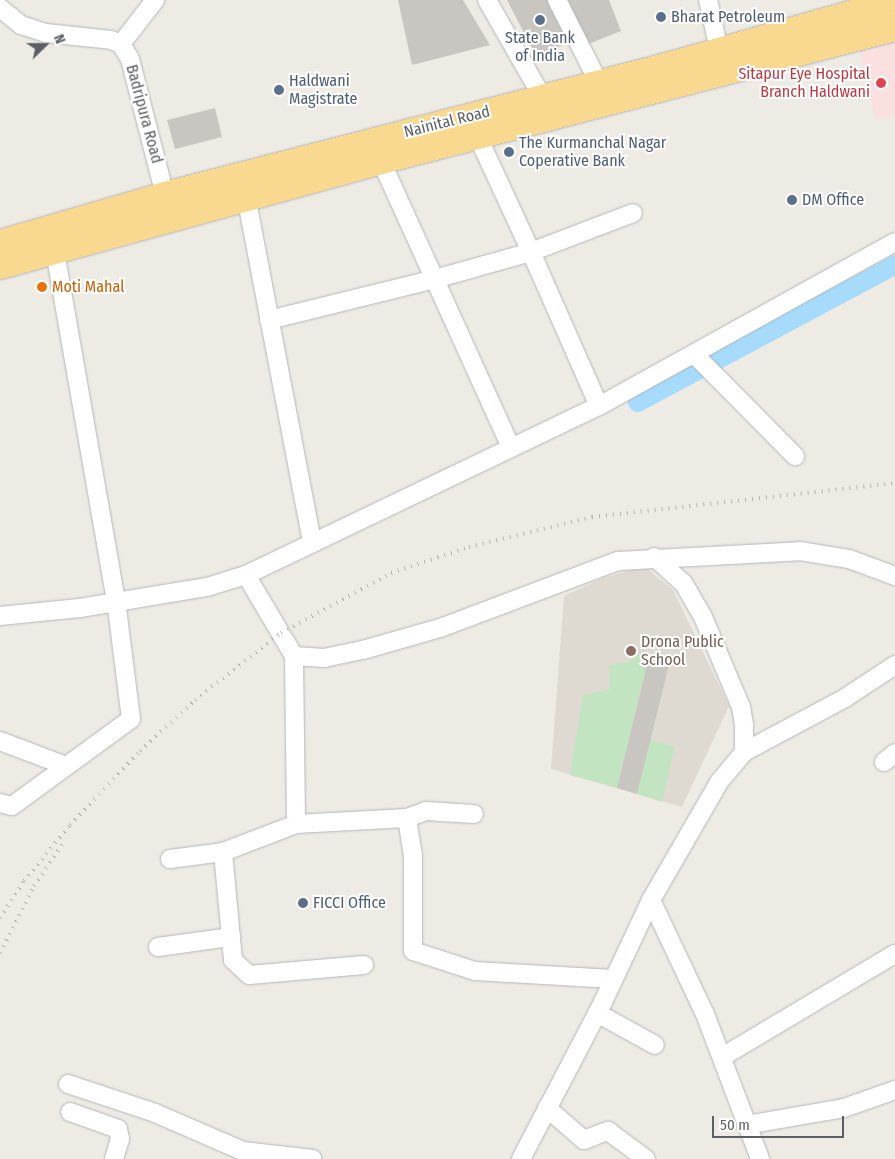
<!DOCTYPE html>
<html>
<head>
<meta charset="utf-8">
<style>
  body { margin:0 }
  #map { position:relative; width:895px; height:1159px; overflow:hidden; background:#eeebe4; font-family:"Fira Sans Condensed",sans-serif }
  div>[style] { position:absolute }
  .education>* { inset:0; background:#dedad2 }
  .medical>* { inset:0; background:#fae1e0 }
  .green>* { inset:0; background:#c3e4c1 }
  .canal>* { height:19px; margin:-9.5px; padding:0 9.5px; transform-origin:9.5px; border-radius:9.5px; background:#a6dbfc }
  .building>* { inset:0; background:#c9c6c1 }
  .roads { filter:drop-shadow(0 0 1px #b4b6ba) drop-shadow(0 0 1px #b4b6ba) }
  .minor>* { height:18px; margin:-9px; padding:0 9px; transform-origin:9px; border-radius:9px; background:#fff }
  .highway>* { height:26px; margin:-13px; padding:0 13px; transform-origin:13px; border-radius:13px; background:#f9d890 }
  .rail>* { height:4px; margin-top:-2px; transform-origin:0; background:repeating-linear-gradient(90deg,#b2b3b4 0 1px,transparent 0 7px) }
  .dots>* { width:14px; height:14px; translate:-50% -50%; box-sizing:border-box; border:2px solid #fff; border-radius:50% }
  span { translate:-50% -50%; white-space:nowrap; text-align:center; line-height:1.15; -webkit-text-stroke:4px #fff; paint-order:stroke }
  .service-label { font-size:16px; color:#4e5e75 }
  .left { translate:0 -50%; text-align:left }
  .health-label { font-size:16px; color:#be3a42 }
  .right { translate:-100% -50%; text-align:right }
  .street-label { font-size:16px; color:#5c6064 }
  .food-label { font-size:16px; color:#c56008 }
  .education-label { font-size:16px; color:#785e54 }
  .north { position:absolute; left:20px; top:20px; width:50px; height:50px; -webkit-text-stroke:4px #fff; paint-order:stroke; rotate:68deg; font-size:14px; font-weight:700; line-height:20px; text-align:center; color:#5c6064 }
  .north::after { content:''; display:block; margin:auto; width:18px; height:22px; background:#5c6064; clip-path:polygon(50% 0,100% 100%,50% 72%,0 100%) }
  .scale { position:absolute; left:712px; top:1116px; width:132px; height:22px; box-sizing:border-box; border:2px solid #5c6064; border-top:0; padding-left:6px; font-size:15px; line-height:18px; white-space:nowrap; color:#5c6064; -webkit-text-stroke:4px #fff; paint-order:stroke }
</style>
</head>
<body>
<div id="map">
  <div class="education">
    <div style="clip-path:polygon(644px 566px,673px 590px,729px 706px,682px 807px,551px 769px,564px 596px,603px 578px)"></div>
  </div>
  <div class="medical">
    <div style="clip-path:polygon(895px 41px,895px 116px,876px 120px,859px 51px)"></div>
  </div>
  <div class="green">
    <div style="clip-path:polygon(634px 654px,649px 657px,617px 788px,570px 775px,583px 695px,610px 689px,609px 665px,631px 661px)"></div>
    <div style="clip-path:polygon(650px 739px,675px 747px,662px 802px,637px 794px)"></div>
  </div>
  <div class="canal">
    <div style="left:637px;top:402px;width:293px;rotate:-28.1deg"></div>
  </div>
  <div class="building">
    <div style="clip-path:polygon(398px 0,463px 0,490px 45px,412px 65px)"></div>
    <div style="clip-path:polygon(507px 0,552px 0,572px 40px,537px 58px)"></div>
    <div style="clip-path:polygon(568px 0,609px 0,621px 31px,586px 45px)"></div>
    <div style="clip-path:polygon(215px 108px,222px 137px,175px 149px,167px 120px)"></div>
    <div style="clip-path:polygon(649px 657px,670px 661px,637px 794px,617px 788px)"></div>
  </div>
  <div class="roads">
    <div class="minor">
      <div style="left:487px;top:0;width:113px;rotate:60.3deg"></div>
      <div style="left:557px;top:0;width:93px;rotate:63.2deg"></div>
      <div style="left:708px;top:0;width:51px;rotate:77.6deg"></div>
      <div style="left:0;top:8px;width:27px;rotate:39deg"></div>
      <div style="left:21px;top:25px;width:26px;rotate:18deg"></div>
      <div style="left:46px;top:33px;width:65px;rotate:6.1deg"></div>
      <div style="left:111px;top:40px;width:11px;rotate:22deg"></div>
      <div style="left:121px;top:44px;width:17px;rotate:59deg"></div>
      <div style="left:130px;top:59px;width:140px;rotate:75.6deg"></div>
      <div style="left:121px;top:44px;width:56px;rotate:-52.3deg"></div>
      <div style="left:477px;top:135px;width:129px;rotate:65.2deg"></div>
      <div style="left:531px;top:252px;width:168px;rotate:66.2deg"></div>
      <div style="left:381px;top:161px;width:314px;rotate:65.6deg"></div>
      <div style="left:246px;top:196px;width:352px;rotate:79.2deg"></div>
      <div style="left:269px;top:320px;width:171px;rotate:-13.9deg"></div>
      <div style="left:435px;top:279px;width:100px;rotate:-15.7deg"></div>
      <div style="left:531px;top:252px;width:109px;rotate:-20.9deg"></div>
      <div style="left:694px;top:354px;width:144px;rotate:45.3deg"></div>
      <div style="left:246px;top:575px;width:94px;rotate:59.3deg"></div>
      <div style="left:294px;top:656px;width:30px;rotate:4deg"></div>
      <div style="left:324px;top:658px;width:40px;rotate:-12deg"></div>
      <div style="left:363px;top:650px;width:83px;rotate:-16deg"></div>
      <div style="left:443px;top:627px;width:187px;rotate:-20.7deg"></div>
      <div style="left:618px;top:561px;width:182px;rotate:-3.1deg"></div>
      <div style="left:800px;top:551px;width:50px;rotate:9.3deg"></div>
      <div style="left:849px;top:559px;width:49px;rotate:20.3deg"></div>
      <div style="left:0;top:616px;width:80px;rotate:-5.7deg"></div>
      <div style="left:80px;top:608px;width:129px;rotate:-9.4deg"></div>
      <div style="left:207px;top:587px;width:41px;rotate:-17.1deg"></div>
      <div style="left:246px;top:575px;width:391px;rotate:-25.6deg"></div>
      <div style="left:599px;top:406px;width:338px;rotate:-29deg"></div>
      <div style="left:294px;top:656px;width:168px;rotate:89.3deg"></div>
      <div style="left:0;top:741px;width:71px;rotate:20.7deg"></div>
      <div style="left:744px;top:752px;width:115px;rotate:-28.1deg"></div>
      <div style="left:845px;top:698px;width:60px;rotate:-33.4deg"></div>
      <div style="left:884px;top:762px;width:14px;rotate:-39deg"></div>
      <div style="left:0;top:803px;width:12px;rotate:14deg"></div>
      <div style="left:12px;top:806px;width:147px;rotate:-36.2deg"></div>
      <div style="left:131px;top:719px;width:119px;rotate:-97.2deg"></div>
      <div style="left:116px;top:601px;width:355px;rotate:-99.9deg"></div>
      <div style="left:407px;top:818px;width:20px;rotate:-20deg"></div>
      <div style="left:426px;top:811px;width:48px;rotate:3.6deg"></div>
      <div style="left:170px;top:859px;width:53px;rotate:-7.5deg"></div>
      <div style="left:651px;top:900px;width:126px;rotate:64.7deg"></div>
      <div style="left:705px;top:1014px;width:155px;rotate:69.2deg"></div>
      <div style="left:158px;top:947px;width:74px;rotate:-7.8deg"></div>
      <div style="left:364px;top:965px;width:115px;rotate:175deg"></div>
      <div style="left:249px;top:975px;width:22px;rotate:-137deg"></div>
      <div style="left:233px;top:960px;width:108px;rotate:-95.3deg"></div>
      <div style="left:223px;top:852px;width:78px;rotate:-21deg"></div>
      <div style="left:296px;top:824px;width:111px;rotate:-3.1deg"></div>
      <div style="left:407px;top:818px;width:38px;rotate:81deg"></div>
      <div style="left:413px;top:856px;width:95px;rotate:90deg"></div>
      <div style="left:413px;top:951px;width:65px;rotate:17.9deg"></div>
      <div style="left:475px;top:971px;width:138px;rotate:3.3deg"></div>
      <div style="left:597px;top:1013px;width:66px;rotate:28.9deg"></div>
      <div style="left:722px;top:1057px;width:201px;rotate:-30.8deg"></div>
      <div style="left:68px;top:1084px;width:92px;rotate:18.4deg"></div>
      <div style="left:155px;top:1113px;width:96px;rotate:23.4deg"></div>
      <div style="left:243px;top:1151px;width:70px;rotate:6.5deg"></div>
      <div style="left:547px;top:1108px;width:49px;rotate:40.9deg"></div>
      <div style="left:584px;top:1140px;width:26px;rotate:-21deg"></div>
      <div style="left:608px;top:1131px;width:47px;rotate:36.4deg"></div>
      <div style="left:70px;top:1112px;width:51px;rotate:19.5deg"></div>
      <div style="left:118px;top:1129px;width:10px;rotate:79deg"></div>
      <div style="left:120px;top:1139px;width:21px;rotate:107deg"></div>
      <div style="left:746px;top:1125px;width:99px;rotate:-9.8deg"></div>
      <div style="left:844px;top:1108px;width:54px;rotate:-19.4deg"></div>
      <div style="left:521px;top:1159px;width:177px;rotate:-62.4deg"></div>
      <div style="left:603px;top:1002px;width:113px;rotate:-64.8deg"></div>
      <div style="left:651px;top:900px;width:136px;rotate:-60deg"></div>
      <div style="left:719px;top:782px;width:39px;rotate:-50deg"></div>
      <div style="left:744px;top:752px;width:27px;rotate:-90deg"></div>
      <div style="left:744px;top:725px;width:18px;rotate:-99deg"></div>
      <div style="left:741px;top:707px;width:98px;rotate:-112.9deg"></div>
      <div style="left:703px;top:617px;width:39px;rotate:-120deg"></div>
      <div style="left:683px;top:583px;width:39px;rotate:-138deg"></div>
    </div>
    <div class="highway">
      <div style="left:0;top:243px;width:172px;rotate:-16.2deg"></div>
      <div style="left:165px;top:195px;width:510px;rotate:-14.42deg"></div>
      <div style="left:659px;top:68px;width:245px;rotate:-15.8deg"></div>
      <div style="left:0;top:266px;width:395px;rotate:-15.4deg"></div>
      <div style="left:381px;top:161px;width:531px;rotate:-14.51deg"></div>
    </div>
  </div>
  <div class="rail">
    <div style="left:0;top:918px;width:44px;rotate:-57deg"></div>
    <div style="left:24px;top:881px;width:72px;rotate:-50.6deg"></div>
    <div style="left:70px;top:825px;width:102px;rotate:-46.6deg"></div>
    <div style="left:140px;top:751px;width:75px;rotate:-42.8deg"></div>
    <div style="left:195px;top:700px;width:109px;rotate:-37.9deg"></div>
    <div style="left:281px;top:633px;width:125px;rotate:-28.6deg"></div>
    <div style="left:391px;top:573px;width:82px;rotate:-18.4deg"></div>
    <div style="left:469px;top:547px;width:127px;rotate:-13.7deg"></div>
    <div style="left:592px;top:517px;width:305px;rotate:-6.4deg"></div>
    <div style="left:0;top:953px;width:75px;rotate:-63.1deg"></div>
    <div style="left:34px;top:886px;width:53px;rotate:-55.7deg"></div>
  </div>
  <div class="dots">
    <div style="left:661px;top:17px;background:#5c6f8a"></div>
    <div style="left:540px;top:20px;background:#5c6f8a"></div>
    <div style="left:881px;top:83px;background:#e0444e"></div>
    <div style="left:279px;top:90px;background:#5c6f8a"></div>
    <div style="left:509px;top:152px;background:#5c6f8a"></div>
    <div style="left:792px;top:200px;background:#5c6f8a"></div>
    <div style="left:42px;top:287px;background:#e8710a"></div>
    <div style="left:631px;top:651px;background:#8d6e63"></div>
    <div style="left:303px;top:903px;background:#5c6f8a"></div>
  </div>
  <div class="service-label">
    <span class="left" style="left:671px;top:17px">Bharat Petroleum</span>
    <span style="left:540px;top:47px">State Bank<br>of India</span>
    <span class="left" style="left:289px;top:90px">Haldwani<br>Magistrate</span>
    <span class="left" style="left:519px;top:152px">The Kurmanchal Nagar<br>Coperative Bank</span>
    <span class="left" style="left:802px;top:200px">DM Office</span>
    <span class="left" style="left:313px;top:903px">FICCI Office</span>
  </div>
  <div class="health-label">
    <span class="right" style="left:870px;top:83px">Sitapur Eye Hospital<br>Branch Haldwani</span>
  </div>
  <div class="street-label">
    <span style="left:144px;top:114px;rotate:75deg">Badripura Road</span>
    <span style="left:447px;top:122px;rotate:-14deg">Nainital Road</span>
  </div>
  <div class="food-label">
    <span class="left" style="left:52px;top:287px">Moti Mahal</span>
  </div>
  <div class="education-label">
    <span class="left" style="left:641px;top:651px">Drona Public<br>School</span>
  </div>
  <div class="north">N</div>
  <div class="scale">50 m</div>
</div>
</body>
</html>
